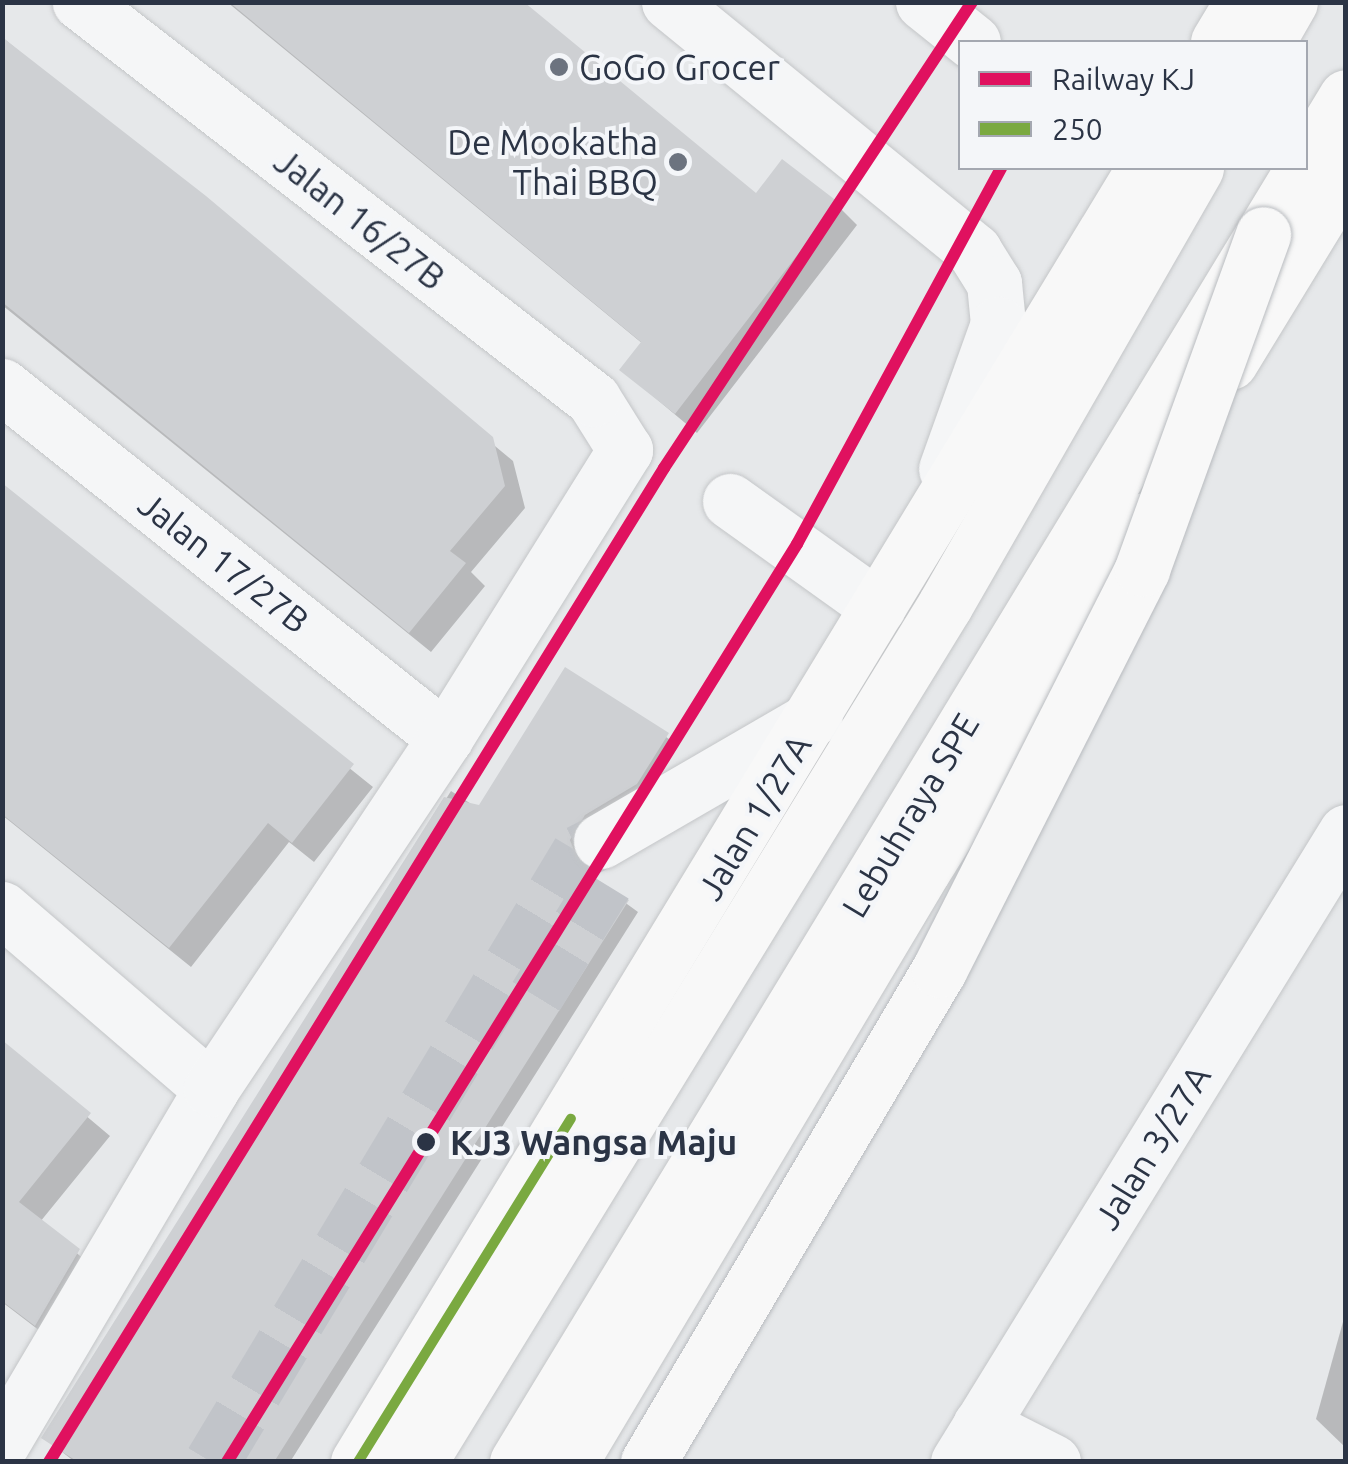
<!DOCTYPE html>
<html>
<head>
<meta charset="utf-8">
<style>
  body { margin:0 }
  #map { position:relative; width:1348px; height:1464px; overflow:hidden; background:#e6e8ea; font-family:Ubuntu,sans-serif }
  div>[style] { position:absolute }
  .shadow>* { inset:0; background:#0003 }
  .building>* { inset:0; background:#ced0d3 }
  .minor-tunnel>* { height:55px; margin-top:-27.5px; transform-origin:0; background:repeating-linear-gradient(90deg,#c1c4c9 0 55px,transparent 0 83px) }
  .roads { filter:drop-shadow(0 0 2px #c4c6c8) drop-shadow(0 0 2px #c4c6c8) }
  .minor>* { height:55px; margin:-27.5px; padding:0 27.5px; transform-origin:27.5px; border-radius:27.5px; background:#f5f6f7 }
  .major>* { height:55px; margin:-27.5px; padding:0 27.5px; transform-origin:27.5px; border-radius:27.5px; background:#f8f8f8 }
  .highway>* { height:55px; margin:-27.5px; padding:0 27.5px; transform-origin:27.5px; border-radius:27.5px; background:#f8f8f8 }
  .bridges { filter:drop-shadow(0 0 2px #b8bbbf) drop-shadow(0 0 2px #b8bbbf) }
  .highway-bridge>* { height:55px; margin:-27.5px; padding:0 27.5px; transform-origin:27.5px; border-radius:27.5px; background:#f8f8f8 }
  .bus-1>* { height:10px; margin:-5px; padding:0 5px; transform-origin:5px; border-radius:5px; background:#7aa940 }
  .rail-1>* { height:12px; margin:-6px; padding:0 6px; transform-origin:6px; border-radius:6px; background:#e0115f }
  .dots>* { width:28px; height:28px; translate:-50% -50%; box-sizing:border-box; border:5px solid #f4f6f9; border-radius:50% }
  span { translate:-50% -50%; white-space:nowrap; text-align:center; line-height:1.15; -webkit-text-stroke:8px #f4f6f9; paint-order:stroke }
  .poi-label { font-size:35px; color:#2b3445 }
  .left { translate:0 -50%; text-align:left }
  .right { translate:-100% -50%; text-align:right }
  .street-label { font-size:35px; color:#2b3445 }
  .stop-label { font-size:35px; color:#2b3445; font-weight:700 }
  .frame { position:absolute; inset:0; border:5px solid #2b3445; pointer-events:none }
  .legend { position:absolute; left:958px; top:40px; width:350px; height:130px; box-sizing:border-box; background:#f4f6f9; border:2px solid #a4a8b1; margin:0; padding:12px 18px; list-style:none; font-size:30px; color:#2b3445 }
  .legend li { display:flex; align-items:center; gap:20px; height:50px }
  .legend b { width:50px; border:2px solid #a4a8b1 }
</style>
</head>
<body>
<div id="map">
  <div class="shadow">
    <div style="clip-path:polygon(227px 2px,518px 2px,756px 197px,836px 204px,857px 225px,697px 433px,622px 370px,643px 344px)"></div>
    <div style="clip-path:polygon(2px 37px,513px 461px,525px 508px,471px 572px,485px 586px,431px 652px,2px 305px)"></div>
    <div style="clip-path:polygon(2px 490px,373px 787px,314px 862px,289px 842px,191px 967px,2px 815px)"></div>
    <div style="clip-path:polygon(566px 670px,678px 745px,647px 794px,579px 852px,590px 877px,638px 912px,290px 1462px,75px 1462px,44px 1438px,451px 791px,479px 809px)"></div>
    <div style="clip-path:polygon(2px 1045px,110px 1136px,40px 1222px,99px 1272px,57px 1344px,2px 1302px)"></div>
    <div style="clip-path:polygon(1346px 1311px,1346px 1448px,1316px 1419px)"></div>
  </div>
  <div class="building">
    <div style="clip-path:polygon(229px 2px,524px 2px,756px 193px,782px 159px,838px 202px,675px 414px,619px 370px,641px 342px)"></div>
    <div style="clip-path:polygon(2px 37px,206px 196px,493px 437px,505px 486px,450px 551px,466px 563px,409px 633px,2px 302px)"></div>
    <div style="clip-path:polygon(2px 483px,354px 764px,292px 843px,268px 823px,169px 948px,2px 814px)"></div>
    <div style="clip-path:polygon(565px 667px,669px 733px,637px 784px,585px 815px,570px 840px,582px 870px,629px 900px,274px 1462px,78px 1462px,41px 1438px,444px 797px,479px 805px)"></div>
    <div style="clip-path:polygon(2px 1040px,91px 1113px,19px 1202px,80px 1249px,35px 1326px,2px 1301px)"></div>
  </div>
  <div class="minor-tunnel">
    <div style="left:536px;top:996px;width:132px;rotate:-58.4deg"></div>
    <div style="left:212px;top:1462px;width:712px;rotate:-58.97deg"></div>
    <div style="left:579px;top:852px;width:25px;rotate:-27deg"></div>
  </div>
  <div class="roads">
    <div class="minor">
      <div style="left:669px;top:2px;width:394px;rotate:39.2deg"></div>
      <div style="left:974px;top:251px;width:38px;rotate:58deg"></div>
      <div style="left:994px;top:283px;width:41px;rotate:84.4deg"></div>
      <div style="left:998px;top:324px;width:154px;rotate:109.7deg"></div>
      <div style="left:923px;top:2px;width:64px;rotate:38.7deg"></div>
      <div style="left:2px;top:386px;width:566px;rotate:38.47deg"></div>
      <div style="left:730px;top:501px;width:182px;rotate:35.6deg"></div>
      <div style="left:601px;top:841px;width:247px;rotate:-30.1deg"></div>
      <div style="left:2px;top:909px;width:276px;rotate:40.7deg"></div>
      <div style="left:980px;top:1425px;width:82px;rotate:26.9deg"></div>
      <div style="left:2px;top:1443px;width:411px;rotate:-59.4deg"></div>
      <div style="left:211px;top:1089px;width:422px;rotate:-56.3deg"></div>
      <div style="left:445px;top:738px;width:340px;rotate:-58deg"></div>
      <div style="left:625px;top:450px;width:60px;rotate:-122.1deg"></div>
      <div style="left:593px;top:399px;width:649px;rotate:-142.26deg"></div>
      <div style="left:958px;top:1462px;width:740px;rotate:-58.37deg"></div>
    </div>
    <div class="major">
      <div style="left:1218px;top:42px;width:47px;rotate:-59deg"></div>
      <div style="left:1230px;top:362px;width:223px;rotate:-58.6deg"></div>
      <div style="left:358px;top:1462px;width:1514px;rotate:-58.72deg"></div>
      <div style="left:570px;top:1462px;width:689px;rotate:-59.19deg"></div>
      <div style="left:923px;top:870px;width:413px;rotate:-57.8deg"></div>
    </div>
    <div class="highway">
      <div style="left:1267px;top:42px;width:46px;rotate:-60.1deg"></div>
      <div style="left:1306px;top:163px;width:77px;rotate:-58.8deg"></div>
      <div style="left:419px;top:1462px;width:1006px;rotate:-58.46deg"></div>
      <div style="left:945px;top:605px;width:504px;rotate:-60.13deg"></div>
      <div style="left:517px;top:1462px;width:1514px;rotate:-58.72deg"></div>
    </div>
  </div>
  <div class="bridges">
    <div class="highway-bridge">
      <div style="left:648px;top:1462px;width:572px;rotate:-59.4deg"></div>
      <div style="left:939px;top:970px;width:449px;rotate:-63.1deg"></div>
      <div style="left:1142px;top:569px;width:356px;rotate:-70.1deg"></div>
    </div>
  </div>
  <div class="bus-1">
    <div style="left:358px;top:1462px;width:404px;rotate:-58.2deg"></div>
  </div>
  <div class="rail-1">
    <div style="left:49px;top:1462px;width:1169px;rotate:-58.25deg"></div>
    <div style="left:664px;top:468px;width:559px;rotate:-56.54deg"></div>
    <div style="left:227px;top:1462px;width:1081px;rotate:-58.16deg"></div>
    <div style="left:797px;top:544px;width:428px;rotate:-61.5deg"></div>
  </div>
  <div class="dots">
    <div style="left:559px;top:67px;background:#6c737f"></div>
    <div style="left:678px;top:162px;background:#6c737f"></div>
    <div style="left:426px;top:1142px;background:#2b3445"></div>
  </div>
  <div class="poi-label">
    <span class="left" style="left:579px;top:67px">GoGo Grocer</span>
    <span class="right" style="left:658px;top:162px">De Mookatha<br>Thai BBQ</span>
  </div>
  <div class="street-label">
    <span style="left:360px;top:219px;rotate:38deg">Jalan 16/27B</span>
    <span style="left:224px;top:562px;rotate:38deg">Jalan 17/27B</span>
    <span style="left:910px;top:815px;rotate:-59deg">Lebuhraya SPE</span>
    <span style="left:754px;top:817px;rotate:-59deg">Jalan 1/27A</span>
    <span style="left:1152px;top:1147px;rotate:-58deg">Jalan 3/27A</span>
  </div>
  <div class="stop-label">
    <span class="left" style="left:450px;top:1142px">KJ3 Wangsa Maju</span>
  </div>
  <div class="frame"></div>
  <ul class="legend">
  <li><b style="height:12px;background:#e0115f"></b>Railway KJ</li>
  <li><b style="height:12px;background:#7aa940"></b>250</li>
  </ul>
</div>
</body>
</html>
